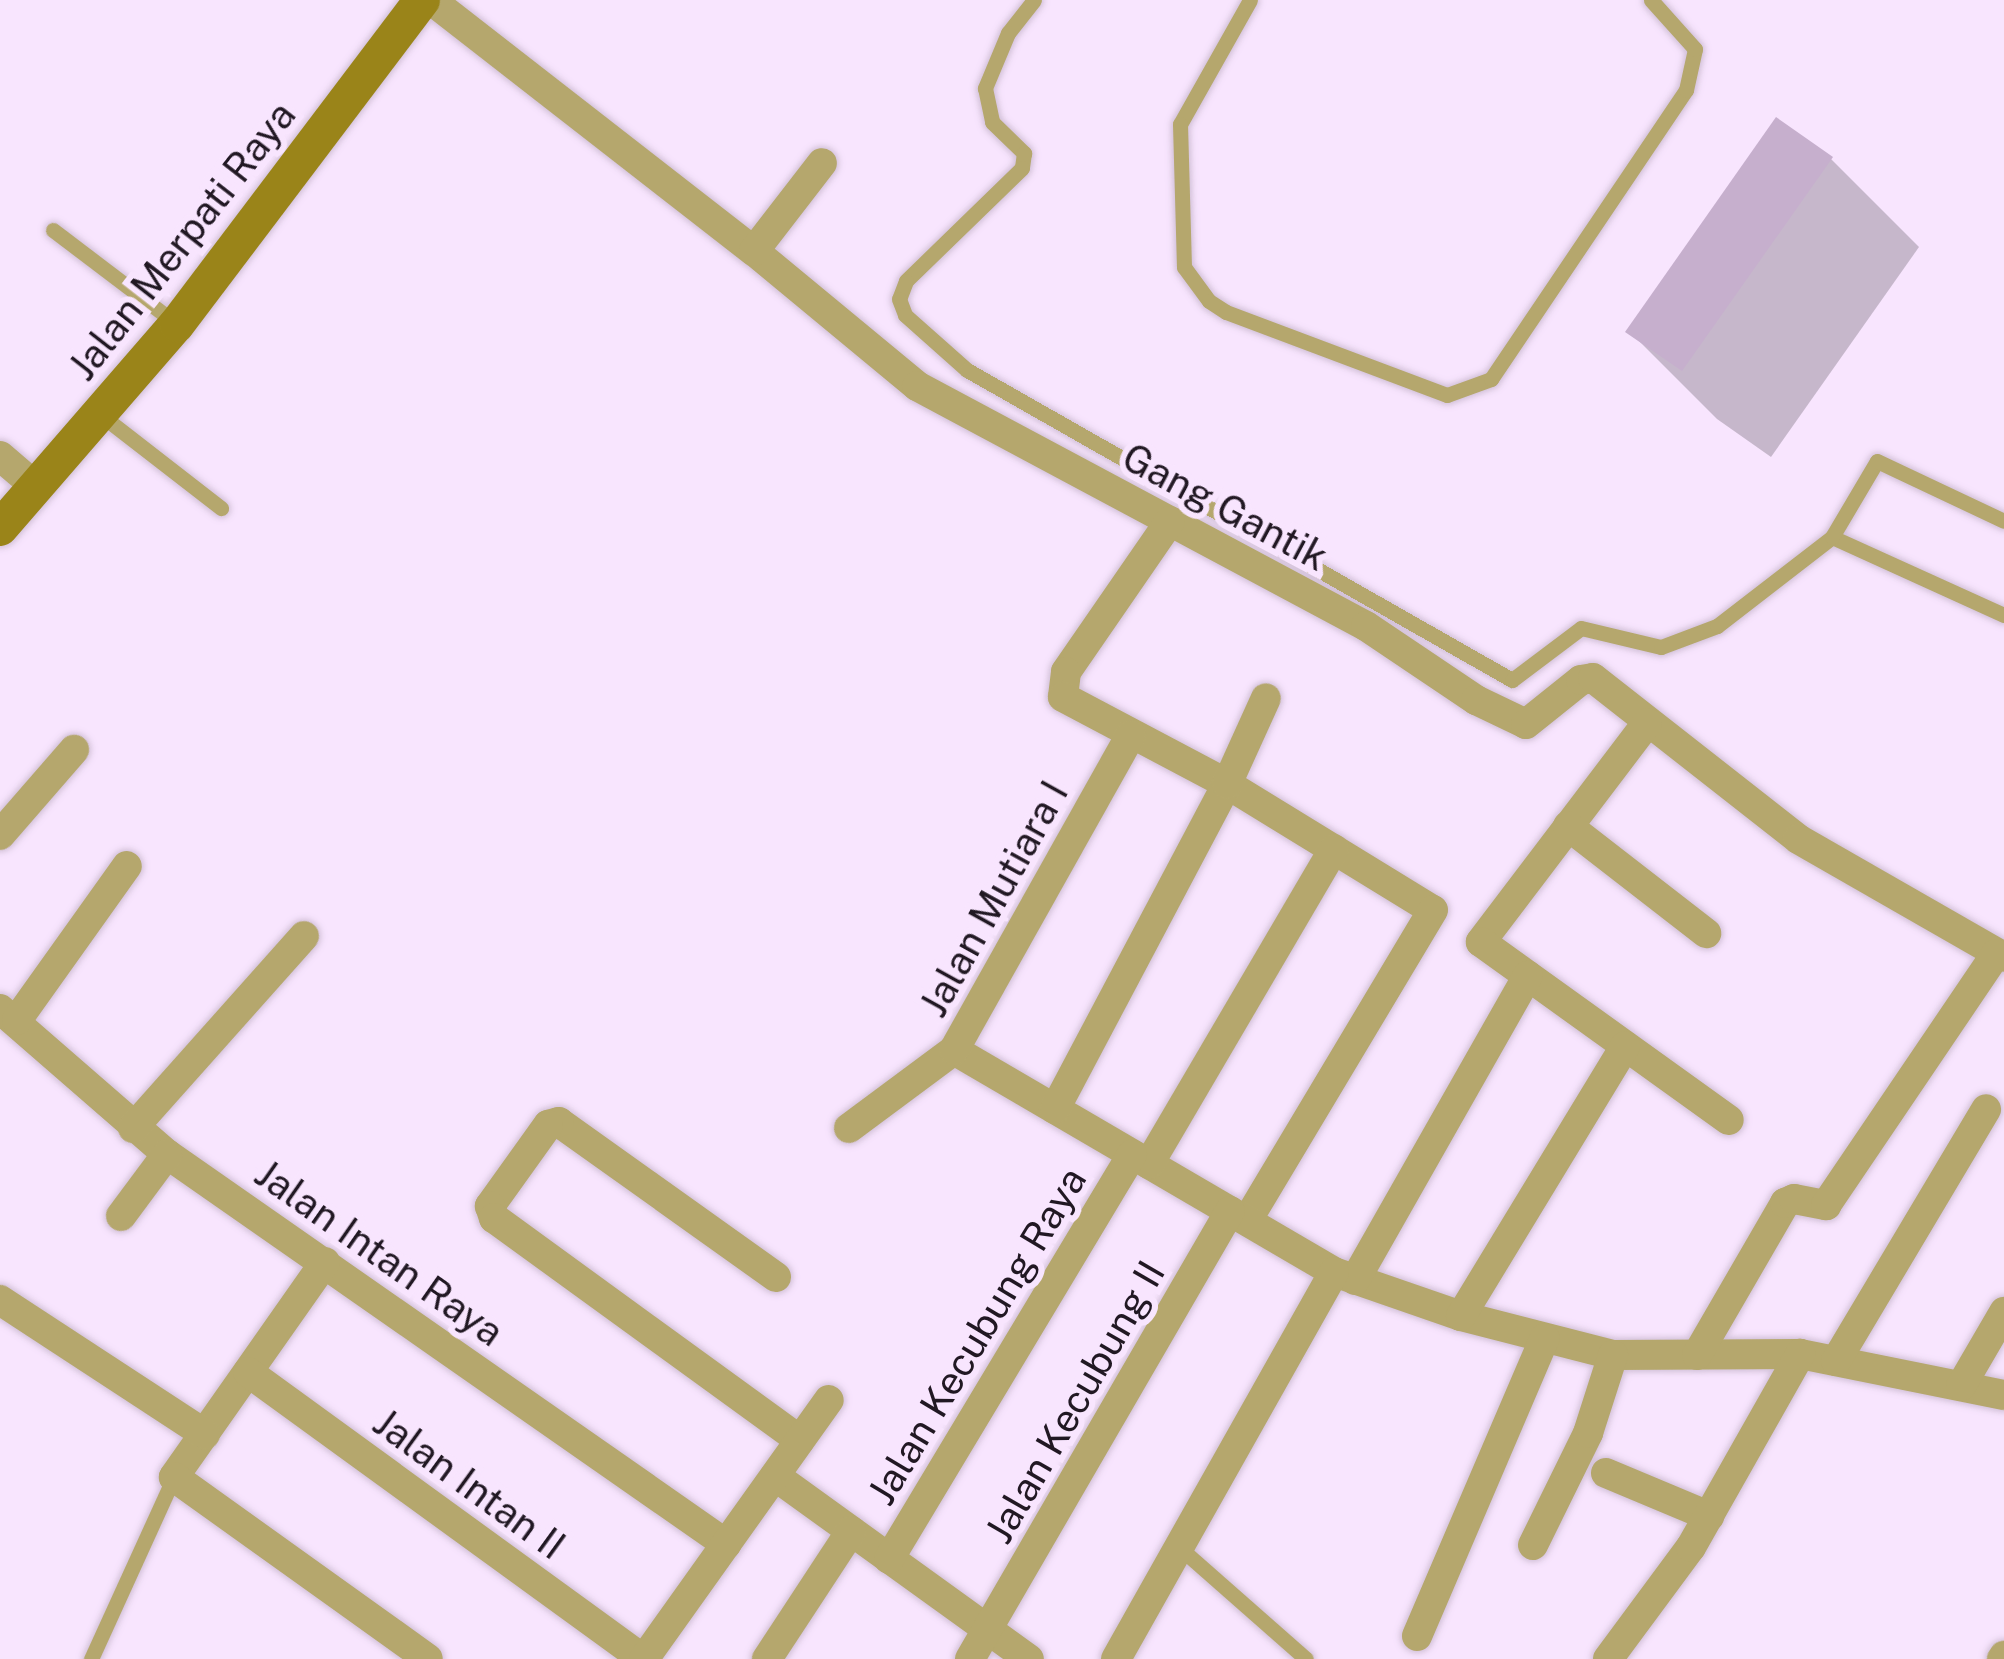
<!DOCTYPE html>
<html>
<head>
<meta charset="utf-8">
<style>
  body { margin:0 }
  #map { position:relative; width:2004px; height:1659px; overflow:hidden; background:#f8e5fe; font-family:"Public Sans",sans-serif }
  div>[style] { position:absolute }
  .shadow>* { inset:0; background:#0003 }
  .building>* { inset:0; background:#c6afcd }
  .roads { filter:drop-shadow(0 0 3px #d1c0d7) drop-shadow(0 0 3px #d1c0d7) }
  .lane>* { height:15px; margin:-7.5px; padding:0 7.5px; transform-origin:7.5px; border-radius:7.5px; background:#b5a76d }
  .street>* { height:30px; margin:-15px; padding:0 15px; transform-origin:15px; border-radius:15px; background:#b5a76d }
  .secondary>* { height:36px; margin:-18px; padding:0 18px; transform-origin:18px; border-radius:18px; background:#9a8419 }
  span { translate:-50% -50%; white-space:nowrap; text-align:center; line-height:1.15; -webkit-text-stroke:12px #f8e5fe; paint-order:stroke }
  .street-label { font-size:39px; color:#211823 }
</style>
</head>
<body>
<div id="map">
  <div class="shadow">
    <div style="clip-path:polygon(1831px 159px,1919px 247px,1771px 457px,1717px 419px,1629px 331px)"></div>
  </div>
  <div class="building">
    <div style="clip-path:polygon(1776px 117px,1833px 157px,1682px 371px,1625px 332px)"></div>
  </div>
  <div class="roads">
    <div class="lane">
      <div style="left:1034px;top:0;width:42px;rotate:128.2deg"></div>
      <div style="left:1008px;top:33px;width:60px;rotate:112.7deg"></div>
      <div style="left:985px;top:88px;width:35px;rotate:78deg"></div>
      <div style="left:992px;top:122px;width:45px;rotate:44.1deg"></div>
      <div style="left:1024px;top:153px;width:15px;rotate:98deg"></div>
      <div style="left:1022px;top:168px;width:162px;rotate:135.8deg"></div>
      <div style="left:906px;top:281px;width:19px;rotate:111deg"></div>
      <div style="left:899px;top:299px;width:17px;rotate:69deg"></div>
      <div style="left:905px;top:315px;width:83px;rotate:41.6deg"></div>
      <div style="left:967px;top:370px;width:627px;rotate:29.63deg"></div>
      <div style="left:1512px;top:680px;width:86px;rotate:-37deg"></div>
      <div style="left:1581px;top:628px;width:82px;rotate:13.4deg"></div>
      <div style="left:1661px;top:647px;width:60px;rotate:-20.6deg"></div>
      <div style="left:1717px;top:626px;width:145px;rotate:-37.7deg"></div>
      <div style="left:1832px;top:537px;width:189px;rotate:24.4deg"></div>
      <div style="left:1250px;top:0;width:142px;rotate:119.4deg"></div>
      <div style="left:1180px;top:124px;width:143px;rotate:88.4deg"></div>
      <div style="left:1184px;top:267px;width:42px;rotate:53.7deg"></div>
      <div style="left:1209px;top:301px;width:20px;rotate:33deg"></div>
      <div style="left:1226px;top:312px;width:236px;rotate:20.6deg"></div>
      <div style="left:1447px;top:395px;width:47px;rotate:-20deg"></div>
      <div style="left:1491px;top:379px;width:349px;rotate:-56deg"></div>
      <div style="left:1686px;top:90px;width:42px;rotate:-77.6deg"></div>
      <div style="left:1695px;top:49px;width:66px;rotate:-131.9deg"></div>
      <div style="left:53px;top:230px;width:156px;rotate:37.2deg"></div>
      <div style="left:101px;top:415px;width:152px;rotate:37.8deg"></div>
      <div style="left:1832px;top:537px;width:88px;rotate:-59.4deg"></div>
      <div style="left:1877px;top:461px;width:140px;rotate:25.3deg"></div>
      <div style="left:1179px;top:1547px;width:169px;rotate:41.4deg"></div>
      <div style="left:91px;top:1659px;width:200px;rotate:-65.5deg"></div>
    </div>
    <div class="street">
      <div style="left:431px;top:0;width:409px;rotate:37.9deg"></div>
      <div style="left:754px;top:251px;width:212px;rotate:39.6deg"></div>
      <div style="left:917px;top:386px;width:509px;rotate:28.13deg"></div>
      <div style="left:1366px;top:626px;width:133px;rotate:33.9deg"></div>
      <div style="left:1476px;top:700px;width:55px;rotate:25.6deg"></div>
      <div style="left:1526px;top:724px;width:70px;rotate:-38.7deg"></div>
      <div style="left:1581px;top:680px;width:12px;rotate:-9deg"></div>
      <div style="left:1593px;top:678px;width:261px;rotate:38.1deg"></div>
      <div style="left:1798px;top:839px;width:237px;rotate:29.8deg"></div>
      <div style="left:754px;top:251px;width:111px;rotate:-52.3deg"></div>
      <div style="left:0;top:456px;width:46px;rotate:40.6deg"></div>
      <div style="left:1170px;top:521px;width:183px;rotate:124.6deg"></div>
      <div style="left:1066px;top:672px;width:25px;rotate:97deg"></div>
      <div style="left:1063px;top:697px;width:186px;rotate:27.9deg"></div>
      <div style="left:1227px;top:784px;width:241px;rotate:31.5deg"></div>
      <div style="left:1433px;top:910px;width:362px;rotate:120.9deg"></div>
      <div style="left:1647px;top:723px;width:275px;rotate:127.2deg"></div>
      <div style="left:1481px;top:942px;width:305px;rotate:35.7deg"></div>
      <div style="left:1568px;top:826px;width:175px;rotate:37.8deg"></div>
      <div style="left:0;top:835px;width:113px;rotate:-49deg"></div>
      <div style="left:0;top:1009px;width:221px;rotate:41deg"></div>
      <div style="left:167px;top:1154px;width:682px;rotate:34.9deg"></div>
      <div style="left:17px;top:1020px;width:189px;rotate:-54.5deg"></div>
      <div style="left:954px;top:1050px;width:440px;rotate:30.3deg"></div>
      <div style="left:1334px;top:1272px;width:134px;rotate:19.1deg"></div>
      <div style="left:1461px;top:1316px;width:157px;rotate:14.4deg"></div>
      <div style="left:1613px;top:1355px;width:187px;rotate:-0.3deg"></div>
      <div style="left:1800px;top:1354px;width:208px;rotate:11.4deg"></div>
      <div style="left:1055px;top:1109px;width:368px;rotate:-62.1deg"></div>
      <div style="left:1227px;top:784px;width:94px;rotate:-65.6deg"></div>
      <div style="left:133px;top:1128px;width:257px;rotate:-48.3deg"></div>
      <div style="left:849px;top:1128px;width:131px;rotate:-36.6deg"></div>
      <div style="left:954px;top:1050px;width:361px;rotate:-60.7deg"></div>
      <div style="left:1149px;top:1164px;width:365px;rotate:-59.6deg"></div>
      <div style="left:121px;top:1216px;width:77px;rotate:-53.4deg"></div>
      <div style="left:325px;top:1262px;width:263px;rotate:125.1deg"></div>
      <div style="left:174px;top:1477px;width:312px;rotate:35.6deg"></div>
      <div style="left:776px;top:1277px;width:267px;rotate:-144.5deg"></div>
      <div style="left:559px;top:1122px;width:11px;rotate:165deg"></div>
      <div style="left:548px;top:1125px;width:100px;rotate:125.6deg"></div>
      <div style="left:490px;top:1206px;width:13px;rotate:72deg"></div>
      <div style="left:494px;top:1218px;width:378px;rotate:36deg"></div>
      <div style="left:1355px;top:1280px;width:350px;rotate:-60.4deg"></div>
      <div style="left:0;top:1300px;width:245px;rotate:33.2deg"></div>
      <div style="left:1461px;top:1316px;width:316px;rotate:-58.7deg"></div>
      <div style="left:1697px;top:1355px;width:176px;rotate:-59.9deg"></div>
      <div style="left:1785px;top:1203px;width:10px;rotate:-24deg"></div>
      <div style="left:1794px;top:1199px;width:33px;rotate:11deg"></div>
      <div style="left:1826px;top:1205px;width:303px;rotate:-55.9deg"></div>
      <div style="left:1836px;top:1361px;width:293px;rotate:-59.2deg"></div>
      <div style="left:248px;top:1372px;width:488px;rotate:36deg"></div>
      <div style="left:1961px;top:1386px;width:86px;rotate:-59.8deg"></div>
      <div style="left:1606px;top:1473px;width:112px;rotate:22.7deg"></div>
      <div style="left:775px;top:1476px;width:313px;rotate:35.8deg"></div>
      <div style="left:1533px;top:1545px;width:125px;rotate:-63.8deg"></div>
      <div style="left:1588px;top:1433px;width:82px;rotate:-72.2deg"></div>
      <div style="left:889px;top:1559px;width:472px;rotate:-59deg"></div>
      <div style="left:1417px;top:1636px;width:324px;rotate:-66.8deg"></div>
      <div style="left:644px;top:1659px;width:318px;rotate:-54.5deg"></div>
      <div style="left:767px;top:1659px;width:153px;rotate:-56.7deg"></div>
      <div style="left:970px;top:1659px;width:518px;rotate:-59.87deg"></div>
      <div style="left:1116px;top:1659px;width:444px;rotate:-60.6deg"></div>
      <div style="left:1608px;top:1659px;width:139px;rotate:-53.5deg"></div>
      <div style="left:1691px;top:1547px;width:222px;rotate:-60.5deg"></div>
      <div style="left:2002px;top:1659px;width:4px;rotate:-56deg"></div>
    </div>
    <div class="secondary">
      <div style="left:0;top:528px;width:270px;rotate:-49.1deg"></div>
      <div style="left:177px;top:324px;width:406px;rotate:-52.9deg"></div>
    </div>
  </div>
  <div class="street-label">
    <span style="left:182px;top:241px;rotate:-52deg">Jalan Merpati Raya</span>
    <span style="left:1225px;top:507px;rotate:28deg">Gang Gantik</span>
    <span style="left:994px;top:899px;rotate:-61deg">Jalan Mutiara I</span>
    <span style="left:379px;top:1253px;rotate:35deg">Jalan Intan Raya</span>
    <span style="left:977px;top:1336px;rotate:-59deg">Jalan Kecubung Raya</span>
    <span style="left:1075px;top:1402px;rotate:-60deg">Jalan Kecubung II</span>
    <span style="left:469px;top:1484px;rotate:36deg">Jalan Intan II</span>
  </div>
</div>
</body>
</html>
